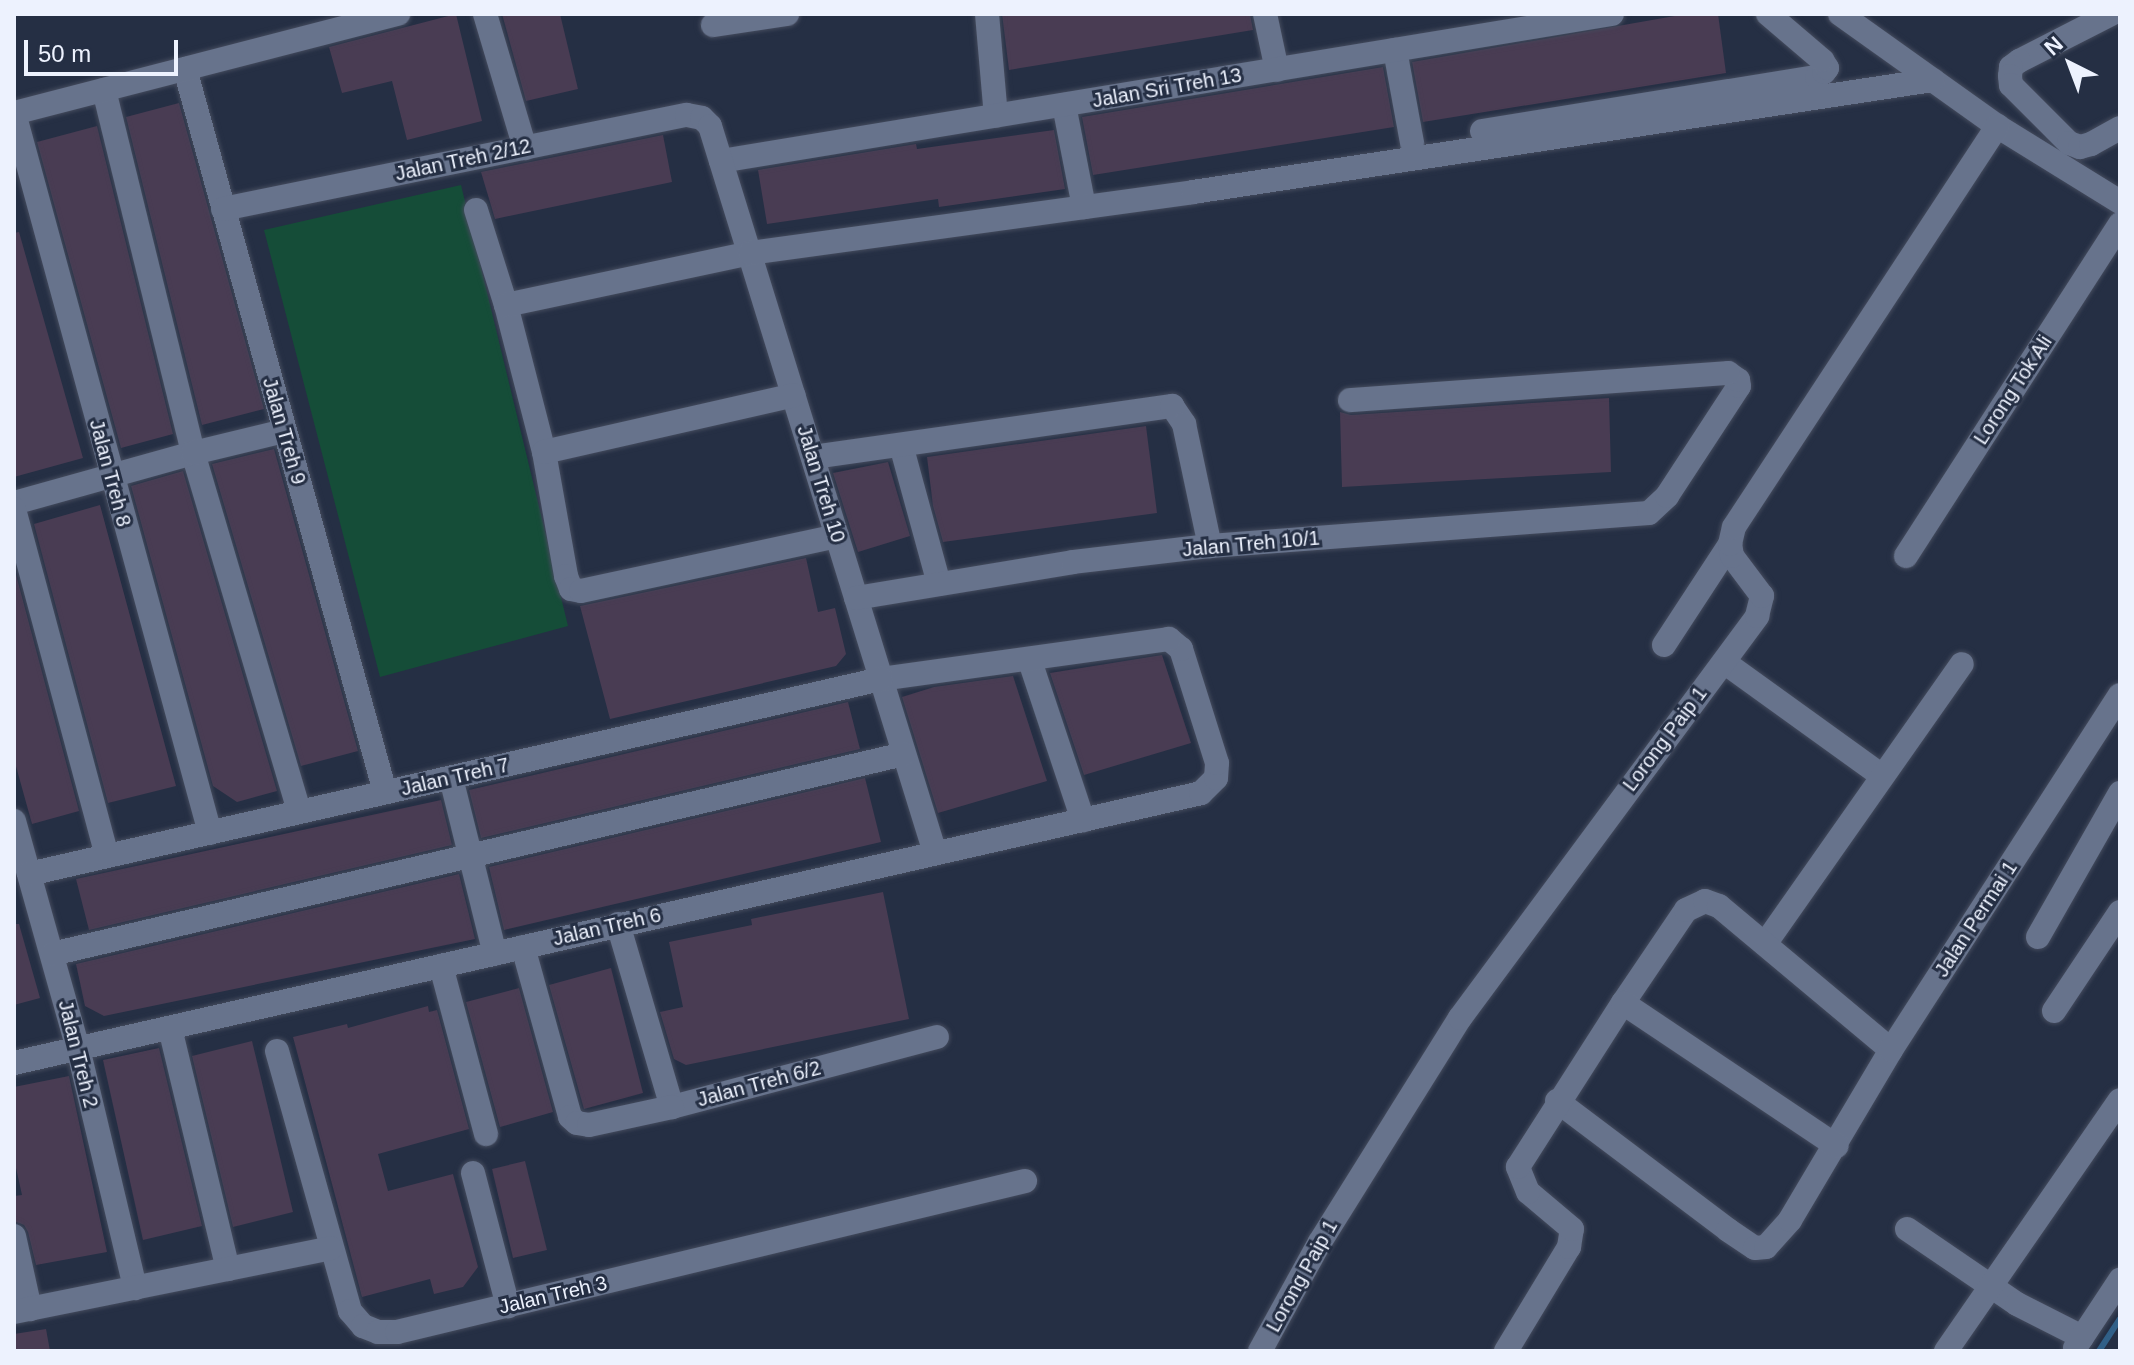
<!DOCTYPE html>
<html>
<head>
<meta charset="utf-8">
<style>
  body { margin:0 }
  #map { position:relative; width:2134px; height:1365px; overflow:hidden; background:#252f44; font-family:Helvetica,sans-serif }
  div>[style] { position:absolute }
  .green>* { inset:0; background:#154d38 }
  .stream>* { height:6px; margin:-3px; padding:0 3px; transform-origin:3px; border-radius:3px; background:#316088 }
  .building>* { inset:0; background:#493c53 }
  .roads { filter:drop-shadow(0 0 2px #444b5d) drop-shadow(0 0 2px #444b5d) }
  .minor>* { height:24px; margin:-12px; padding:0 12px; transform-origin:12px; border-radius:12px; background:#67738c }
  span { translate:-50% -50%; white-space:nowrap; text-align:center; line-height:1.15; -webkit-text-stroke:6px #252f44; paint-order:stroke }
  .street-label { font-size:20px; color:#edf2fe }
  .frame { position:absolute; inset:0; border:16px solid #edf2fe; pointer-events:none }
  .north { position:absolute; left:2030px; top:24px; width:80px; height:80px; -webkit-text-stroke:6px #252f44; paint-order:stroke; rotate:318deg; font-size:22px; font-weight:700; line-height:32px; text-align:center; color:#edf2fe }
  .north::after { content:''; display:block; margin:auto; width:28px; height:36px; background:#edf2fe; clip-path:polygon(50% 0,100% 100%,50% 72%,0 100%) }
  .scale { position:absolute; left:24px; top:40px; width:154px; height:36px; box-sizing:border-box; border:4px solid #edf2fe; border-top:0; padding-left:10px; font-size:24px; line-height:28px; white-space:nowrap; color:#edf2fe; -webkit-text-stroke:6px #252f44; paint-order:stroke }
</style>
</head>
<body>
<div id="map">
  <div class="green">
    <div style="clip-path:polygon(461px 185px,568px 626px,380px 677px,264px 230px)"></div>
  </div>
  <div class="stream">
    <div style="left:2099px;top:1351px;width:38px;rotate:-57deg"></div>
  </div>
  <div class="building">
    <div style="clip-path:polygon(456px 14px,482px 121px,407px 140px,392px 81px,342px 93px,329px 47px)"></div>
    <div style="clip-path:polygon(502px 14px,560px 14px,578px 89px,526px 101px)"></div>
    <div style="clip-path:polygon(1002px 14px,1250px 14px,1253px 30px,1009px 70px)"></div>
    <div style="clip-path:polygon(1686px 14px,1718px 14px,1726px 73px,1423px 122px,1412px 62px)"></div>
    <div style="clip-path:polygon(1383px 67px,1394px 127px,1093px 175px,1082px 117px)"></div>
    <div style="clip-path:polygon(179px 103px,264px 409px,202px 425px,126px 117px)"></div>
    <div style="clip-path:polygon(97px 126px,173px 434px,121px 448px,37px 142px)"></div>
    <div style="clip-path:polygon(1054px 130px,1065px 189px,939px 207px,938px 199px,767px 224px,758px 170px,916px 144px,917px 149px)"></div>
    <div style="clip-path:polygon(663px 135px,672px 182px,495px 219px,481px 172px)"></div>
    <div style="clip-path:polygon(19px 232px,83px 458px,14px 477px,14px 233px)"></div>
    <div style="clip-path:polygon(1609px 398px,1611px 472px,1342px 487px,1340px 412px,1351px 415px)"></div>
    <div style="clip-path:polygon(1146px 426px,1157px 513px,943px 542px,933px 506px,927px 457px)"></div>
    <div style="clip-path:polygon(274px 449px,358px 751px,301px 766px,212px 464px)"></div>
    <div style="clip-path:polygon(888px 462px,910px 536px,858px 552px,833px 473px)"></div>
    <div style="clip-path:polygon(183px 471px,277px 791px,237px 802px,213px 786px,131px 486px)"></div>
    <div style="clip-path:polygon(100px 505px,176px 786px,108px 803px,34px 524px)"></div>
    <div style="clip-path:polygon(806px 558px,818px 612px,835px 608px,846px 654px,836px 666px,610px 719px,580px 606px)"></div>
    <div style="clip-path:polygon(14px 567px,79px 811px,32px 824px,14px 759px)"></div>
    <div style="clip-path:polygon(1162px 655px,1191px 743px,1084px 775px,1050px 673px)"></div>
    <div style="clip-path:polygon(1013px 676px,1047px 781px,938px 813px,902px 697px,934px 687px)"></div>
    <div style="clip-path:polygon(848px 702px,860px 749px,481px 838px,469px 790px)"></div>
    <div style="clip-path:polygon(865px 778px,881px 842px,504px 930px,489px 867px)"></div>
    <div style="clip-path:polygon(441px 800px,452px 845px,89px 930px,76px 879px)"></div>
    <div style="clip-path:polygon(459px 874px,475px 939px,104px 1016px,85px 1006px,76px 964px)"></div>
    <div style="clip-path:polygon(883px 892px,909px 1019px,686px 1065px,674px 1059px,660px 1012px,683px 1007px,669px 942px,752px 925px,751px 919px)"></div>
    <div style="clip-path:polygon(14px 924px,19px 924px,40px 998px,14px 1005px)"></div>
    <div style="clip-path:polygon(611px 968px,643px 1093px,584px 1109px,549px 985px)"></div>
    <div style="clip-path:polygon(519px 988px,553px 1112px,500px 1127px,466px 1002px)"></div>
    <div style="clip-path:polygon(428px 1006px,429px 1012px,437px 1010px,469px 1129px,378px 1154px,388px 1191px,453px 1174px,478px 1267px,463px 1287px,434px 1294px,430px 1279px,362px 1297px,293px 1037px,347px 1024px,348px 1028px)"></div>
    <div style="clip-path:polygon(252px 1041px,293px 1212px,233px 1227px,192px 1056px)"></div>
    <div style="clip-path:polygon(159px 1048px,202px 1226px,143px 1240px,103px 1060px)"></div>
    <div style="clip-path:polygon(69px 1076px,107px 1252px,36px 1265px,28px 1232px,24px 1225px,14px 1221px,14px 1196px,22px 1195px,14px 1159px,14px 1087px)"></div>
    <div style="clip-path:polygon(525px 1161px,547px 1250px,513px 1258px,492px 1169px)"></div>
    <div style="clip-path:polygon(46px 1329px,50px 1351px,14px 1351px,14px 1334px)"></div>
  </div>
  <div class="roads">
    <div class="minor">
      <div style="left:485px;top:14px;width:140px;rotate:73.4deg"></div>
      <div style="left:987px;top:14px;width:102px;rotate:85deg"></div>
      <div style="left:1265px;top:14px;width:57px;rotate:77.9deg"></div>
      <div style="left:1840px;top:14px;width:193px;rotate:35.5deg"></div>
      <div style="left:1997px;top:126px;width:145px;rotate:31.7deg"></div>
      <div style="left:2111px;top:14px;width:103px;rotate:152.9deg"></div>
      <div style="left:2019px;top:61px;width:10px;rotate:143deg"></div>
      <div style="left:2011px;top:67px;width:9px;rotate:96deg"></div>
      <div style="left:2010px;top:76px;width:9px;rotate:84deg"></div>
      <div style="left:2011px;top:85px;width:82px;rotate:45deg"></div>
      <div style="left:2069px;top:143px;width:12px;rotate:20deg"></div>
      <div style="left:2080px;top:147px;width:11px;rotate:-15deg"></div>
      <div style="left:2091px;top:144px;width:33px;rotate:-29deg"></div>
      <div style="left:713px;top:25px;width:75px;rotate:-8.5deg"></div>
      <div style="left:1395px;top:50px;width:95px;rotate:79.6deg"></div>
      <div style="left:185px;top:69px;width:750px;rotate:74.54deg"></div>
      <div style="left:104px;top:90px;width:374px;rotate:76.2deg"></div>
      <div style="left:193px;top:453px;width:374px;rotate:73.5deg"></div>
      <div style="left:1064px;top:105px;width:104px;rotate:78.9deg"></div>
      <div style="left:14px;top:113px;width:746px;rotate:74.77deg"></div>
      <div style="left:14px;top:113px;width:397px;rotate:-14.5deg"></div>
      <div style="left:1482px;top:131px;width:339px;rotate:-9.2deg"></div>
      <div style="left:1817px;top:77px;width:9px;rotate:-36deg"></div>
      <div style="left:1824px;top:72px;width:5px;rotate:-53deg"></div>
      <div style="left:1827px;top:68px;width:9px;rotate:-122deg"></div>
      <div style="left:1822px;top:60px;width:71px;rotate:-139.6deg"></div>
      <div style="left:721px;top:161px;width:903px;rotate:-9.37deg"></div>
      <div style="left:223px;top:209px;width:473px;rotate:-11.5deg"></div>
      <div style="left:687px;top:115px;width:15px;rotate:11deg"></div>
      <div style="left:702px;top:118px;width:11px;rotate:45deg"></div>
      <div style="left:710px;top:126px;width:761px;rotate:72.8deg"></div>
      <div style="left:476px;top:210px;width:100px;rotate:72.5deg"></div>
      <div style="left:506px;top:305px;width:152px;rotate:75.5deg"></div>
      <div style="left:544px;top:452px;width:126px;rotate:79.9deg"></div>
      <div style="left:566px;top:576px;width:14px;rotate:69deg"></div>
      <div style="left:571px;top:589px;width:10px;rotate:11deg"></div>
      <div style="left:581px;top:591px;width:262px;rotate:-12.1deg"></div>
      <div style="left:506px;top:305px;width:249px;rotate:-12deg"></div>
      <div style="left:750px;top:253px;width:447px;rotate:-7.8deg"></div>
      <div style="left:1193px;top:192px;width:748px;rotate:-8.61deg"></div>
      <div style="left:901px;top:445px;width:144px;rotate:74.7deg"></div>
      <div style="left:544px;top:452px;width:256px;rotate:-12.8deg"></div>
      <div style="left:813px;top:457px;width:363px;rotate:-8.1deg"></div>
      <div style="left:1172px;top:406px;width:22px;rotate:56deg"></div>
      <div style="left:1184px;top:424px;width:125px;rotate:78deg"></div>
      <div style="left:14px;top:503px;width:186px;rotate:-15.6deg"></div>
      <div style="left:193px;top:453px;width:94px;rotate:-13.6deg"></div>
      <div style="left:14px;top:509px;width:359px;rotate:75deg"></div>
      <div style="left:1906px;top:556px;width:395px;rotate:-57.2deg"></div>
      <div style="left:856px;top:598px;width:220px;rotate:-9.4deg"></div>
      <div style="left:1073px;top:562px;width:138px;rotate:-6.7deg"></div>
      <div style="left:1210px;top:546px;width:440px;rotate:-4.3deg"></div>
      <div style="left:1649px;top:513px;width:25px;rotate:-43deg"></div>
      <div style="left:1667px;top:496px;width:131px;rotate:-56.8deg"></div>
      <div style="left:1739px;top:386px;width:6px;rotate:-99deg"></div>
      <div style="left:1738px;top:380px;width:12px;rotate:-145deg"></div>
      <div style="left:1728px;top:373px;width:379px;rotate:175.9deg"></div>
      <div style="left:1664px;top:645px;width:121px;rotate:-56.8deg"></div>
      <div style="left:1030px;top:661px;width:168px;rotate:71.6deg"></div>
      <div style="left:1724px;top:662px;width:195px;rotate:35.8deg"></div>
      <div style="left:451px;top:778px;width:181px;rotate:76deg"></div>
      <div style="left:14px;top:821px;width:236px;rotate:74.3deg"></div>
      <div style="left:78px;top:1048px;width:247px;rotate:76.6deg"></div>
      <div style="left:618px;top:924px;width:191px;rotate:73.6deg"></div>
      <div style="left:672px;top:1107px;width:274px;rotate:-14.8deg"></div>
      <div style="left:2038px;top:937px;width:166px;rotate:-60.3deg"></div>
      <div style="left:1765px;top:944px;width:342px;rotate:-54.9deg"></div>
      <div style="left:523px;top:947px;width:176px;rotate:74.5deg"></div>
      <div style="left:570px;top:1117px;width:9px;rotate:41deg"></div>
      <div style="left:577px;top:1123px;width:12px;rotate:9deg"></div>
      <div style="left:589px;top:1125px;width:85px;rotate:-12.2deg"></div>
      <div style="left:52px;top:954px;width:875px;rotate:-13.21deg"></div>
      <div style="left:441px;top:966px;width:174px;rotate:75deg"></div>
      <div style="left:1623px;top:1003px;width:112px;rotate:-55.9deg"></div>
      <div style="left:1686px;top:910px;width:21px;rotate:-25deg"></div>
      <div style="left:1705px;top:901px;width:15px;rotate:20deg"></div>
      <div style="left:1719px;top:906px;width:224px;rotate:39.9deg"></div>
      <div style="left:2054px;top:1011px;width:119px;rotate:-56.3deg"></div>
      <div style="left:170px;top:1028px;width:248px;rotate:76.5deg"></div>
      <div style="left:277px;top:1051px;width:270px;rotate:74.3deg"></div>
      <div style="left:350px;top:1311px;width:20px;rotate:49deg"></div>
      <div style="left:363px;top:1326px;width:16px;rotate:22deg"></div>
      <div style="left:378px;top:1332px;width:19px"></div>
      <div style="left:397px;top:1332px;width:646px;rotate:-13.52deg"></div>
      <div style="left:14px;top:1063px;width:1217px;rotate:-12.81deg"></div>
      <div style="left:1201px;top:793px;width:21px;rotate:-45deg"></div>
      <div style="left:1216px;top:778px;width:15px;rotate:-86deg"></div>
      <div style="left:1217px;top:763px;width:120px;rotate:-107.5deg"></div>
      <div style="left:1181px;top:649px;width:16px;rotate:-140deg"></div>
      <div style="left:1169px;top:639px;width:291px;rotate:172.1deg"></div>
      <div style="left:881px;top:679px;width:874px;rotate:167.11deg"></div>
      <div style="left:1557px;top:1101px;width:214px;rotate:37deg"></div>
      <div style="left:1728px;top:1230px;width:32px;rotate:34deg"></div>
      <div style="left:1755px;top:1248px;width:11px;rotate:-5deg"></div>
      <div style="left:1766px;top:1247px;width:36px;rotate:-48deg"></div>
      <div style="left:1790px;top:1220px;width:198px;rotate:-59.3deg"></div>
      <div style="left:1891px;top:1050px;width:422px;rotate:-57.2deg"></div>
      <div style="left:473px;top:1173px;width:138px;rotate:75.3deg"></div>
      <div style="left:1907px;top:1229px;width:133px;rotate:34.3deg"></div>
      <div style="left:2017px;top:1304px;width:73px;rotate:26.9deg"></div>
      <div style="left:14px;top:1236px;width:75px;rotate:77.6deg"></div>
      <div style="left:14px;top:1312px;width:323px;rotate:-11.4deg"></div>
      <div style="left:2075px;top:1348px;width:82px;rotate:-56.5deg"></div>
      <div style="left:1260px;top:1351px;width:124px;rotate:-61.2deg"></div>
      <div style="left:1320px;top:1242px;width:264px;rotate:-58deg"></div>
      <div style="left:1460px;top:1018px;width:500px;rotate:-53.5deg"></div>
      <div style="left:1757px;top:616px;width:21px;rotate:-76deg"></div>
      <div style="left:1762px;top:596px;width:50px;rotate:-126.9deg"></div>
      <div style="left:1732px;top:556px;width:12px;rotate:-99deg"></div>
      <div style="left:1730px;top:544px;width:17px;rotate:-77deg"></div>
      <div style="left:1734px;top:527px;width:480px;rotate:-56.7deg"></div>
      <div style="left:1506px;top:1351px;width:122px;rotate:-58.8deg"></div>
      <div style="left:1569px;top:1247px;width:18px;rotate:-81deg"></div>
      <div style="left:1572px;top:1229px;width:57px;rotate:-139.9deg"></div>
      <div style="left:1528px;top:1192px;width:27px;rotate:-112deg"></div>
      <div style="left:1518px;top:1167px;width:195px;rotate:-57.4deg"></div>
      <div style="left:1623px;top:1003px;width:257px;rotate:33.8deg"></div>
      <div style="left:1946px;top:1351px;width:305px;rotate:-55.3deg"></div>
    </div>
  </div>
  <div class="street-label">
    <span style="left:1167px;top:88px;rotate:-10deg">Jalan Sri Treh 13</span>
    <span style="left:463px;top:160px;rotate:-12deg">Jalan Treh 2/12</span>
    <span style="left:2013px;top:390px;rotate:-57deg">Lorong Tok Ali</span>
    <span style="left:284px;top:431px;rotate:74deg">Jalan Treh 9</span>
    <span style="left:110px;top:473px;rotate:75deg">Jalan Treh 8</span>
    <span style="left:821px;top:484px;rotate:73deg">Jalan Treh 10</span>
    <span style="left:1251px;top:544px;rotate:-5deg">Jalan Treh 10/1</span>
    <span style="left:1665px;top:739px;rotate:-53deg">Lorong Paip 1</span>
    <span style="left:455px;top:777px;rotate:-13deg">Jalan Treh 7</span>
    <span style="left:1976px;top:919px;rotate:-57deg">Jalan Permai 1</span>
    <span style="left:607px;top:927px;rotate:-13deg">Jalan Treh 6</span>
    <span style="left:78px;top:1054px;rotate:76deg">Jalan Treh 2</span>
    <span style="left:759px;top:1084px;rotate:-15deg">Jalan Treh 6/2</span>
    <span style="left:1302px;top:1276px;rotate:-61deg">Lorong Paip 1</span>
    <span style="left:553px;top:1295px;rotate:-13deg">Jalan Treh 3</span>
  </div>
  <div class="frame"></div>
  <div class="north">N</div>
  <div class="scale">50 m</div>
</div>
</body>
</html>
